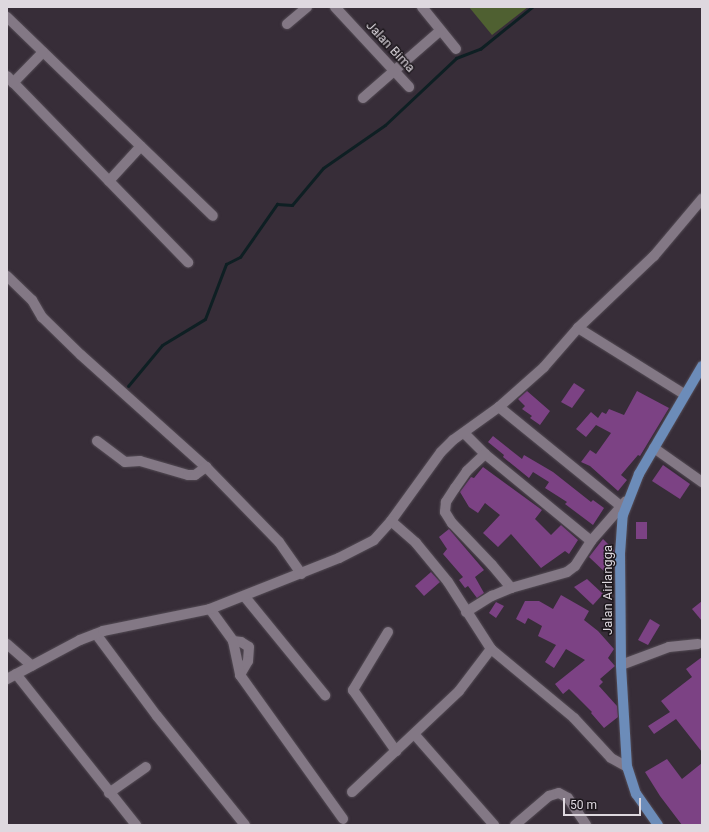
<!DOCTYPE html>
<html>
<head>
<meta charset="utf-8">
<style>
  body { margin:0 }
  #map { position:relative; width:709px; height:832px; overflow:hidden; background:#372d38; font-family:Roboto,sans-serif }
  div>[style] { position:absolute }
  .green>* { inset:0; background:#4f6031 }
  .stream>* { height:3px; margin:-1.5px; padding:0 1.5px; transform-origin:1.5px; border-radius:1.5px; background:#0e1f23 }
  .building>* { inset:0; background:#7c4284 }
  .roads { filter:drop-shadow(0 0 1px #544c55) drop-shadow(0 0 1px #544c55) }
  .minor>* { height:10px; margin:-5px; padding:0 5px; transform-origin:5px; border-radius:5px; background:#837885 }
  .major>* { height:10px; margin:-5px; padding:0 5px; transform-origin:5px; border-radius:5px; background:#6c8cb9 }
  span { translate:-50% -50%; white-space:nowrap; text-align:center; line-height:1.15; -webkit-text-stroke:3px #1c171c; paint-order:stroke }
  .street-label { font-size:13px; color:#ded8df }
  .frame { position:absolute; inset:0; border:8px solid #ded8df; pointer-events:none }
  .scale { position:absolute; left:563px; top:798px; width:78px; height:18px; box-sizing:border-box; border:2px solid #ded8df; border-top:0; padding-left:5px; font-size:12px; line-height:14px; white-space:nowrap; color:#ded8df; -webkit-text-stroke:3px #1c171c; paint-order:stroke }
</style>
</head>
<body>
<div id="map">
  <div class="green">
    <div style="clip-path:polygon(469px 7px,528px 7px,492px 35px)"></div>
  </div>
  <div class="stream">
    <div style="left:128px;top:386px;width:53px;rotate:-50.3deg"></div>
    <div style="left:162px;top:345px;width:50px;rotate:-31.2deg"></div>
    <div style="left:205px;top:319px;width:59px;rotate:-69.1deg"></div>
    <div style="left:226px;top:264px;width:16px;rotate:-27deg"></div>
    <div style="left:240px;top:257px;width:65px;rotate:-55.1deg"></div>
    <div style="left:277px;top:204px;width:15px;rotate:4deg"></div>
    <div style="left:292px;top:205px;width:48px;rotate:-50deg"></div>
    <div style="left:323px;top:168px;width:75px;rotate:-34.7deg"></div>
    <div style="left:385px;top:125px;width:98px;rotate:-43.3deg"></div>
    <div style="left:456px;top:58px;width:26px;rotate:-21deg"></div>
    <div style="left:480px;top:49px;width:67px;rotate:-38.9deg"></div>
  </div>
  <div class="building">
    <div style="clip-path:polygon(574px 383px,585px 390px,572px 408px,561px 402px)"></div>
    <div style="clip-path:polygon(527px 391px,550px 411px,540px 425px,530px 418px,532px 416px,522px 409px,525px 406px,518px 399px)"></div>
    <div style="clip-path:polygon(637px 391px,669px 408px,640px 456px,638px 455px,621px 475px,627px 480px,618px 491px,590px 466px,581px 462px,590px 450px,596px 454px,611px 433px,596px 425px,586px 437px,576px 429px,591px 412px,598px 418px,602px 412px,606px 414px,609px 409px,624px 415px)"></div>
    <div style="clip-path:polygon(493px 436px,522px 459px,524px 455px,553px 472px,591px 502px,593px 500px,604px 508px,593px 525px,565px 504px,567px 502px,545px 488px,549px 482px,533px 472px,529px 478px,503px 457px,504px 455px,488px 442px)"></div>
    <div style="clip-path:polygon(663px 465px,690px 484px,680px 499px,652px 481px)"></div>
    <div style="clip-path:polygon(483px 467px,542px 510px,535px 519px,551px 535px,561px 525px,578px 540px,569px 554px,565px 551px,541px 568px,511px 534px,498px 547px,483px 533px,500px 515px,485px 503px,478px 513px,469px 507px,460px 492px,471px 477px,474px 478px)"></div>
    <div style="clip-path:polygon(636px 522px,647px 522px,647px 539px,636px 539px)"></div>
    <div style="clip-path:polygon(449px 529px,484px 570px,475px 577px,484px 593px,477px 598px,468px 586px,465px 588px,459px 580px,463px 577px,443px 554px,447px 549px,439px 537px)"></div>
    <div style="clip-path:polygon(603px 539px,614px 550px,614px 567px,607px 574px,589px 557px)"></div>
    <div style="clip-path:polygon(431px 572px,440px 582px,424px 596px,415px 586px)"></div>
    <div style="clip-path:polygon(587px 579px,603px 594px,593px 605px,574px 587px)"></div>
    <div style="clip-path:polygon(561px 595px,589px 611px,584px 620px,598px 631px,614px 649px,608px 658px,615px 666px,600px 679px,603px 682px,599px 686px,617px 706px,618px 717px,604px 728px,591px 713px,592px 712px,569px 689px,563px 694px,555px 684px,585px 660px,566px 649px,554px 668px,545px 662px,556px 645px,538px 636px,542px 626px,528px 618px,525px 624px,516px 619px,525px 601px,539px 601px,553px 609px)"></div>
    <div style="clip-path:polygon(702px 601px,702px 621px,692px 609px)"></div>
    <div style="clip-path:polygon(496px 602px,504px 606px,496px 618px,489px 613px)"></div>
    <div style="clip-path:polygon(650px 619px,660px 625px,648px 645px,638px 640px)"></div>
    <div style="clip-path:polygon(702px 657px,702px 752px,676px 719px,654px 734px,648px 726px,670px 712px,661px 701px,692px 677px,686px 669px)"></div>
    <div style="clip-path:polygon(667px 759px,682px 779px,702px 763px,702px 825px,682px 825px,660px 796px,645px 772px)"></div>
  </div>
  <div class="roads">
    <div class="minor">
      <div style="left:335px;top:7px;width:109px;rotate:47.2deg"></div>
      <div style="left:422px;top:7px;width:54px;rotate:51deg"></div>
      <div style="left:7px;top:17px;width:286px;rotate:44deg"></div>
      <div style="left:287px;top:24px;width:26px;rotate:-40deg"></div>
      <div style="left:7px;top:76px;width:260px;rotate:45.8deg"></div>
      <div style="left:13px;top:83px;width:43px;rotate:-45.9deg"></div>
      <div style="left:363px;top:98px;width:103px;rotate:-41.1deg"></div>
      <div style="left:109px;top:181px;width:47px;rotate:-47.6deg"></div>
      <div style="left:7px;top:276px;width:35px;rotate:44deg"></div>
      <div style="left:32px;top:300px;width:20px;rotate:60deg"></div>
      <div style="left:42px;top:317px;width:54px;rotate:44.3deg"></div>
      <div style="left:81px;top:355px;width:168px;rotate:41.9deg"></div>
      <div style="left:206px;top:467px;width:105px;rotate:45.8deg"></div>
      <div style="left:279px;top:542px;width:39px;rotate:55deg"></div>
      <div style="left:578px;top:328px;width:125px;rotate:31.9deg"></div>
      <div style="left:499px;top:407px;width:157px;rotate:39.1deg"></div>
      <div style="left:465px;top:434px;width:28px;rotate:45deg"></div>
      <div style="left:485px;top:454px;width:137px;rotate:39.4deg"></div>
      <div style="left:97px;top:441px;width:35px;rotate:37deg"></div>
      <div style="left:125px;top:462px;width:15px;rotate:-4deg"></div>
      <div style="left:140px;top:461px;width:50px;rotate:16.3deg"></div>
      <div style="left:188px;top:475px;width:7px"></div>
      <div style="left:195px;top:475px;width:14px;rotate:-36deg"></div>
      <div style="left:654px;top:448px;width:59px;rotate:35.3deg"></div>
      <div style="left:485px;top:454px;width:25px;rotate:137deg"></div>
      <div style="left:467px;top:471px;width:21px;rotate:125deg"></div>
      <div style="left:455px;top:488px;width:17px;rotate:123deg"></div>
      <div style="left:446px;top:502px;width:10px;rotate:96deg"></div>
      <div style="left:445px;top:512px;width:13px;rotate:58deg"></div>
      <div style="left:452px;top:523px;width:58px;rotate:46.4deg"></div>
      <div style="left:492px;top:565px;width:30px;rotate:50deg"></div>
      <div style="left:391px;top:521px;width:85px;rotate:-54.1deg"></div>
      <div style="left:441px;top:452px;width:17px;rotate:-45deg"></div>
      <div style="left:453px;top:440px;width:57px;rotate:-35.7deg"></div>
      <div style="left:499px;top:407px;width:60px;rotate:-41.6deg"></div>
      <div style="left:544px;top:367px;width:52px;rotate:-48.9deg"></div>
      <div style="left:578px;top:328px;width:105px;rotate:-43.5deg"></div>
      <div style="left:654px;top:256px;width:75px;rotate:-49.9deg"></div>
      <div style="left:245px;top:597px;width:127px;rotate:50.8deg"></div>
      <div style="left:210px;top:609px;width:39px;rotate:54deg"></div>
      <div style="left:233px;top:641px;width:8px;rotate:7deg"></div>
      <div style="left:241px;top:642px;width:9px;rotate:32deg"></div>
      <div style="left:249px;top:647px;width:14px;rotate:94deg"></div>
      <div style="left:248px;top:661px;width:16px;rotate:120deg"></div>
      <div style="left:240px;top:675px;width:177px;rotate:54.4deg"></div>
      <div style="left:466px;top:612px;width:31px;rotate:-32deg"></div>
      <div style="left:492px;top:596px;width:21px;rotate:-23deg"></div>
      <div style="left:511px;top:588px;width:58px;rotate:-15.9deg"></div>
      <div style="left:567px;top:572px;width:10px;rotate:-37deg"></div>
      <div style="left:575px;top:566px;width:30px;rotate:-57deg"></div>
      <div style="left:591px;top:541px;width:53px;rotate:-48.8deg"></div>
      <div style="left:388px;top:632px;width:68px;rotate:121.1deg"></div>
      <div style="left:353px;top:690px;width:75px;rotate:54.8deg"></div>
      <div style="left:96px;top:634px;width:102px;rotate:53.4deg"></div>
      <div style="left:157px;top:716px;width:140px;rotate:51.1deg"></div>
      <div style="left:233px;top:641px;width:35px;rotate:78deg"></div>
      <div style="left:7px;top:644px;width:33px;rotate:41deg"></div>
      <div style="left:621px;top:665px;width:51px;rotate:-20.6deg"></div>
      <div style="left:669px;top:647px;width:29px;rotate:-6deg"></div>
      <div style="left:16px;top:674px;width:193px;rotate:51.5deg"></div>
      <div style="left:7px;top:679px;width:83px;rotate:-28.1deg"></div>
      <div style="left:80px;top:640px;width:25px;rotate:-21deg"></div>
      <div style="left:103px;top:631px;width:109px;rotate:-11.6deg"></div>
      <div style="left:210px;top:609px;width:139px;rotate:-21.6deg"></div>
      <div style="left:339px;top:558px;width:39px;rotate:-27deg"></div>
      <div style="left:374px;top:540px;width:25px;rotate:-48deg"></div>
      <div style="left:391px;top:521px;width:33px;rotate:41deg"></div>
      <div style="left:416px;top:543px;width:50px;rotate:50.6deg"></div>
      <div style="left:448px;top:582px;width:80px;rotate:57.3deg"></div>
      <div style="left:491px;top:649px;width:108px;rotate:39.7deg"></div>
      <div style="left:574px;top:718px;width:54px;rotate:47.2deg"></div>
      <div style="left:611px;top:758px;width:18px;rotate:29deg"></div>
      <div style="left:415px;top:735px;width:120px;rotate:48.7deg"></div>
      <div style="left:352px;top:792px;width:147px;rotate:-43.3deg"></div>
      <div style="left:459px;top:691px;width:53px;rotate:-52.7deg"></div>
      <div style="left:109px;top:793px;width:45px;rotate:-35.1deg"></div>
      <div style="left:515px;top:825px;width:45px;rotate:-40.5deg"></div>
      <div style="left:549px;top:796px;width:10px;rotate:-17deg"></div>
      <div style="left:559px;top:793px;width:10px;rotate:29deg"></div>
      <div style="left:568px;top:798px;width:32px;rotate:56deg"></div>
    </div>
    <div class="major">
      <div style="left:658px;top:825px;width:38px;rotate:-125deg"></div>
      <div style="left:636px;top:794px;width:28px;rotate:-108deg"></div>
      <div style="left:627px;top:767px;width:102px;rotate:-93.4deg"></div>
      <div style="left:621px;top:665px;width:111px;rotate:-90.5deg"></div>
      <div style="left:620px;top:554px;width:39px;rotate:-86deg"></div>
      <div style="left:623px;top:515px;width:44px;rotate:-68.7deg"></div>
      <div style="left:639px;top:474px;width:125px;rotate:-59.7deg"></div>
    </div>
  </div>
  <div class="street-label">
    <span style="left:390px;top:47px;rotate:47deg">Jalan Bima</span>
    <span style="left:608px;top:590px;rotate:-90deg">Jalan Airlangga</span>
  </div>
  <div class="frame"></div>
  <div class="scale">50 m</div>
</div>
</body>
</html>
